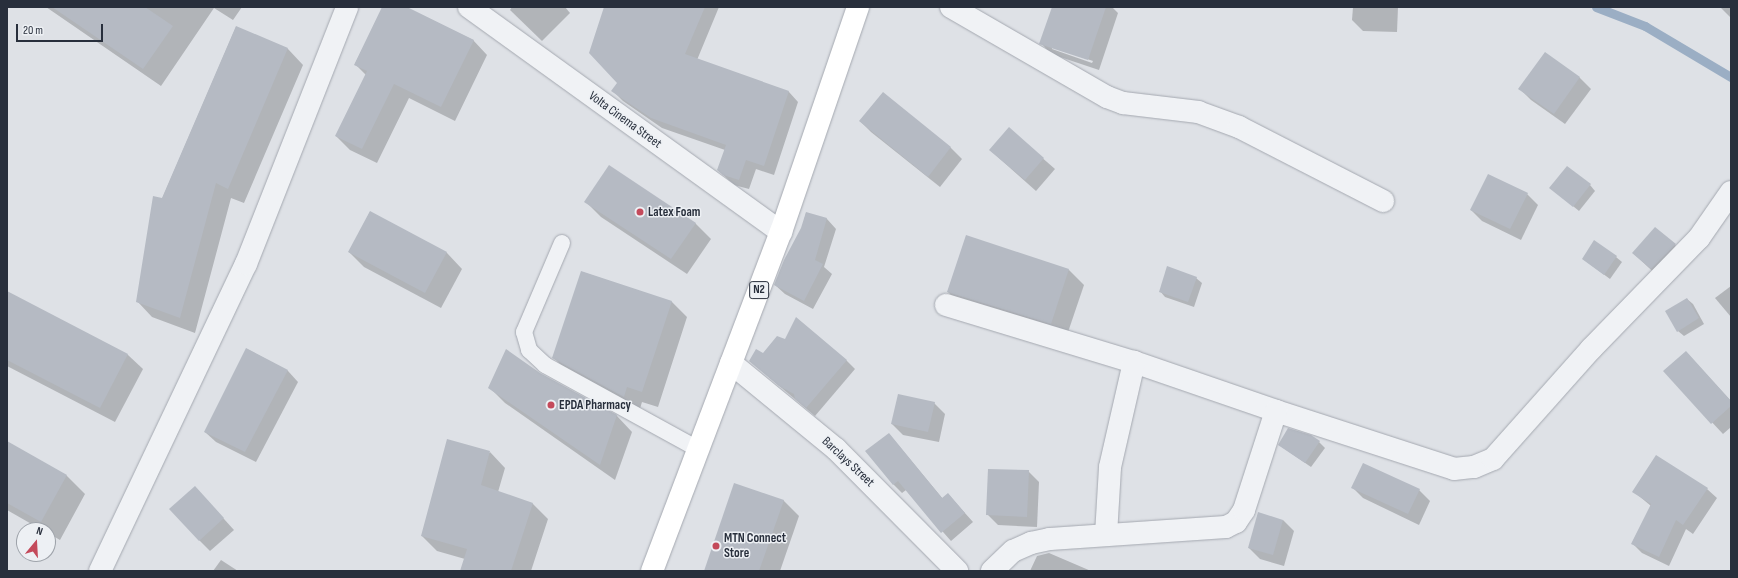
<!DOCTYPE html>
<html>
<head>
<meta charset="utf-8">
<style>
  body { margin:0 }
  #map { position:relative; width:1738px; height:578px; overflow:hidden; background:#dee1e6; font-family:"Sofia Sans Condensed",sans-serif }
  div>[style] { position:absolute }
  .shadow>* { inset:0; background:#0003 }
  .stream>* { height:9px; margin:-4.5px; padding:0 4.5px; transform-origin:4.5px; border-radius:4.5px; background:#9baec4 }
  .building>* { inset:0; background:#b5bac3 }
  .roads { filter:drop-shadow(0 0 1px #a4a8b0) drop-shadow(0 0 1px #a4a8b0) }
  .lane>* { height:16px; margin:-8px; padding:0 8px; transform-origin:8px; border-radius:8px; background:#f0f2f5 }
  .street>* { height:22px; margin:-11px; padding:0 11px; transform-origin:11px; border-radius:11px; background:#f0f2f5 }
  .highway>* { height:22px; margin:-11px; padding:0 11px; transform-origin:11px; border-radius:11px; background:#fff }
  .dots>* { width:11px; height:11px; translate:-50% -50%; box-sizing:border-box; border:2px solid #edf0f4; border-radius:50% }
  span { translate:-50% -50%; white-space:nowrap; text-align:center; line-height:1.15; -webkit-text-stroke:3px #edf0f4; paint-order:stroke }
  .shield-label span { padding:1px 3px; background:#edf0f4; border:1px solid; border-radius:3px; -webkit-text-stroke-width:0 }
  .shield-label { font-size:12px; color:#282f3c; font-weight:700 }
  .street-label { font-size:13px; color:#282f3c }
  .poi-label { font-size:13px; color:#282f3c; font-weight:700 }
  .left { translate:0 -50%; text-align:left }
  .frame { position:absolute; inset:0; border:8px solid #282f3c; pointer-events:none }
  .north { position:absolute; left:16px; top:522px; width:40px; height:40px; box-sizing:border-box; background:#edf0f4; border:1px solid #9ea3aa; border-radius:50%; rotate:18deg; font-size:11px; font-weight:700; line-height:16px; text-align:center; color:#282f3c }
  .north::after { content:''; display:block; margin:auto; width:14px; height:18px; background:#c44a5b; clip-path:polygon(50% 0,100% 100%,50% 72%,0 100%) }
  .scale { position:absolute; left:16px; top:24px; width:87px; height:18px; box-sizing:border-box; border:2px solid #282f3c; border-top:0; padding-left:5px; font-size:12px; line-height:14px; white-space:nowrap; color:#282f3c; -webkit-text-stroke:3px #edf0f4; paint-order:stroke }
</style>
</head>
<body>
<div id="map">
  <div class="shadow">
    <div style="clip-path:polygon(46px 7px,242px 7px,233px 20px,214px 8px,161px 86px)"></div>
    <div style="clip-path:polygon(383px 7px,405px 7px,473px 40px,487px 55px,455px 121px,409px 98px,377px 163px,350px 150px,336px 136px,366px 75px,355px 64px)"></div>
    <div style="clip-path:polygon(512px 7px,565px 7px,570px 13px,542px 41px,510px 10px)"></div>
    <div style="clip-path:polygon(659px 7px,719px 7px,697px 60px,789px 92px,798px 102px,774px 175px,756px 169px,749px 189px,734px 185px,718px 170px,725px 150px,662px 128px,623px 101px,613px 91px)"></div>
    <div style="clip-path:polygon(evenodd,1053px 7px,1112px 7px,1118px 13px,1099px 70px,1051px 54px,1041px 43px,1053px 7px,1052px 47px,1093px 61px,1092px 63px,1052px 49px,1052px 47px)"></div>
    <div style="clip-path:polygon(1353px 7px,1398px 7px,1397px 32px,1363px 31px,1352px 20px)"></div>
    <div style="clip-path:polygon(1720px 7px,1731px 7px,1731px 18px)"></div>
    <div style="clip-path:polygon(236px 27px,288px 49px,303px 65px,244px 203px,231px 198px,195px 333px,152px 317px,137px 301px,162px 199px)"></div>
    <div style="clip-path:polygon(1545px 53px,1580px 78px,1591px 89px,1565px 124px,1531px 100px,1520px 89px)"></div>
    <div style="clip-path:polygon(883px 93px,951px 148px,962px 159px,940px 187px,871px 132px,860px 121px)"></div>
    <div style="clip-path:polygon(1009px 129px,1055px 169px,1036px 191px,990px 150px)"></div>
    <div style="clip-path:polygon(1590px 185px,1595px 191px,1579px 211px,1551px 188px)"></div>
    <div style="clip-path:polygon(1527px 194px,1538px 205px,1521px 240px,1482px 221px,1471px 210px)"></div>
    <div style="clip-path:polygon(586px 202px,695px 223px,711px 239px,687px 274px,601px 217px)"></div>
    <div style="clip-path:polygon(370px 212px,447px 253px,462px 269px,441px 308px,364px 267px,349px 252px)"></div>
    <div style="clip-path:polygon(806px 213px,827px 219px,836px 229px,824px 267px,832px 274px,813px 309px,785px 294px,775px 285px,802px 228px)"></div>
    <div style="clip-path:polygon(1675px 245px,1686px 256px,1662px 280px,1633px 253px)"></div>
    <div style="clip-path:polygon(1616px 257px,1622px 262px,1610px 279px,1583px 259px)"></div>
    <div style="clip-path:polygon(1069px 270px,1084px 285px,1066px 338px,963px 307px,948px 292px)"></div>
    <div style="clip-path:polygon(582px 272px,672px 302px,687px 317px,658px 407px,642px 402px,639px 412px,569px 373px,554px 358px)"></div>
    <div style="clip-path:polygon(1196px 278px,1202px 283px,1194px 307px,1165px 297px,1160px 291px)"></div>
    <div style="clip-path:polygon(1731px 286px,1731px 317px,1715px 298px)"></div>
    <div style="clip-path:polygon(7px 292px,128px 355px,143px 369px,115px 422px,7px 366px)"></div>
    <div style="clip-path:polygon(1687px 299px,1693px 304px,1704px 324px,1684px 336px,1678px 331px)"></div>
    <div style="clip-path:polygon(247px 349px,288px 371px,298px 382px,256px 462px,216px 442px,205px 432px)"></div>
    <div style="clip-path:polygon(1686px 352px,1731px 401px,1731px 427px,1723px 434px,1664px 371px)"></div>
    <div style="clip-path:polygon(764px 354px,846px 360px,855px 369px,815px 416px,750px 361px)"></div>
    <div style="clip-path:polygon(540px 374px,617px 416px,632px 432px,615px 480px,505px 403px,490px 388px)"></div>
    <div style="clip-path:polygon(934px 403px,945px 414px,939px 442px,903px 435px,892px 424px)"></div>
    <div style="clip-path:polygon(889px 434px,943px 499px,948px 494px,973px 522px,951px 541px,906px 490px,902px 493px,894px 485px,867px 451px)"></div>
    <div style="clip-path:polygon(7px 442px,67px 476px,85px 494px,60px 540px,48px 533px,48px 530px,42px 530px,7px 510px)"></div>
    <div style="clip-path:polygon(1319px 442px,1325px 448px,1311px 467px,1279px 445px)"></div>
    <div style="clip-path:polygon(490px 452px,505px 468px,498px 492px,533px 504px,548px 519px,531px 571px,461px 571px,465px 559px,437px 551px,422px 536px)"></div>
    <div style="clip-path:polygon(1028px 471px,1039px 482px,1037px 527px,998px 525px,987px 514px)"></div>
    <div style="clip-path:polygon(195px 487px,234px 530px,210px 551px,199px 540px)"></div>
    <div style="clip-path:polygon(1352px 487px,1419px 490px,1430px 501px,1419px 525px,1363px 498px)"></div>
    <div style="clip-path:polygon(1707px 489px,1717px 498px,1693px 534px,1686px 529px,1669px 566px,1642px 553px,1632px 543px,1651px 506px,1633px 491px)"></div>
    <div style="clip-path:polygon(783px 500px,799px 516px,780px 571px,705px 571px)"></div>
    <div style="clip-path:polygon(1283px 520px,1294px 531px,1284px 566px,1260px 559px,1249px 548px)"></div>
    <div style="clip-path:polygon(1049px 553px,1091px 571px,1030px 571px,1037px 556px)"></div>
    <div style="clip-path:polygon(221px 560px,238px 571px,213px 571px)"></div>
  </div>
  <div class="stream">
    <div style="left:1596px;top:7px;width:53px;rotate:21.2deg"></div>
    <div style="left:1645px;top:26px;width:100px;rotate:30.7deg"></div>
  </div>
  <div class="building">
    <div style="clip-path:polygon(52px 7px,145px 7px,173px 26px,143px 69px)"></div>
    <div style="clip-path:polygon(382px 7px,407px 7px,474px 40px,441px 107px,394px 84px,362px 149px,335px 136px,367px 71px,354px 65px)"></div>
    <div style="clip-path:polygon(604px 7px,705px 7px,685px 54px,789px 91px,764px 166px,746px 160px,739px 180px,723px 175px,717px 170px,726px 145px,651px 118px,611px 91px,617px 83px,589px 53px)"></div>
    <div style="clip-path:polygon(1052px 7px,1106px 7px,1088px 60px,1039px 44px)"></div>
    <div style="clip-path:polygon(236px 26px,288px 48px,228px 189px,216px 183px,180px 318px,136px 302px,153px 196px,162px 198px)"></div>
    <div style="clip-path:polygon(1545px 52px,1580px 77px,1554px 114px,1518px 89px)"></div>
    <div style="clip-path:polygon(883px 92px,951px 147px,928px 177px,859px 121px)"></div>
    <div style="clip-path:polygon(1009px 127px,1044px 158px,1025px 180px,989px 150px)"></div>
    <div style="clip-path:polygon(609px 165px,696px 223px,671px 259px,584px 202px)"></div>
    <div style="clip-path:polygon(1567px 166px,1591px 184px,1573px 207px,1549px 188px)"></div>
    <div style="clip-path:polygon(1488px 174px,1528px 193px,1510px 229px,1470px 210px)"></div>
    <div style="clip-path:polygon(370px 211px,447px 252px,425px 293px,348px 252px)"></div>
    <div style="clip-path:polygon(806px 212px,827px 218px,815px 260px,823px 264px,804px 301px,774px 285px,784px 260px,801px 228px)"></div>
    <div style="clip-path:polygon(1655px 227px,1676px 244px,1651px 269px,1632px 253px)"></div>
    <div style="clip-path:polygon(966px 235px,1069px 269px,1051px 324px,947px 292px)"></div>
    <div style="clip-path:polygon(1594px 240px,1617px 256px,1604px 275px,1582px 259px)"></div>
    <div style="clip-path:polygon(1167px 266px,1197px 277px,1188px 302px,1159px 292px)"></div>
    <div style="clip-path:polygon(581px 271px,672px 301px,642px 392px,627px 387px,624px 397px,552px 358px)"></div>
    <div style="clip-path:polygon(7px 291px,128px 354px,100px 408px,7px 360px)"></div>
    <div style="clip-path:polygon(1687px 298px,1699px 318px,1677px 332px,1665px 311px)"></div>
    <div style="clip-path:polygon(796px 317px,847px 360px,806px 408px,795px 399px,794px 394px,779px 386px,749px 361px,756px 349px,763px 353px,777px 336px,785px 339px)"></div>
    <div style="clip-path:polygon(246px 348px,288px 370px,245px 452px,204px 432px)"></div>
    <div style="clip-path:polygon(506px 349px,540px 373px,617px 415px,600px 465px,488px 388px)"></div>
    <div style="clip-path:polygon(1686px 351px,1731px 401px,1731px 406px,1711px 424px,1663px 371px)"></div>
    <div style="clip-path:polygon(898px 394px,935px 402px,928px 432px,891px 424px)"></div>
    <div style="clip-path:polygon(1288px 428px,1311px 435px,1320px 441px,1305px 463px,1278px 445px)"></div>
    <div style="clip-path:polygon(889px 433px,942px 498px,948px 493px,965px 513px,941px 533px,898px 481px,893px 485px,865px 451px)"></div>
    <div style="clip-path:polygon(447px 439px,490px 451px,481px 485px,533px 503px,511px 571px,460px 571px,467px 549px,421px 536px)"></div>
    <div style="clip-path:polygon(7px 441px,67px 475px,41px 522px,7px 503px)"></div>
    <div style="clip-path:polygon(1656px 455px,1708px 488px,1683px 525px,1676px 520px,1659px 557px,1631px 544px,1651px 504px,1632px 492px)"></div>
    <div style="clip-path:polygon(1363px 463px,1420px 489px,1408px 514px,1351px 488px)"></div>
    <div style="clip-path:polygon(988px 469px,1029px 470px,1027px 517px,986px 515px)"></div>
    <div style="clip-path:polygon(734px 483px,784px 500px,759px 571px,704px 571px)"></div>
    <div style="clip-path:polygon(195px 486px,224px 518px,199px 541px,169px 509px)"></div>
    <div style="clip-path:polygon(1258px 512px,1283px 520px,1273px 555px,1248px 548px)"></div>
  </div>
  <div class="roads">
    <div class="lane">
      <div style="left:562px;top:243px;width:97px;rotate:113.1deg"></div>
      <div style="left:524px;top:332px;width:19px;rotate:74deg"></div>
      <div style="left:529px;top:350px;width:22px;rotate:43deg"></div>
      <div style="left:545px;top:365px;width:175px;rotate:28.8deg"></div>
    </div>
    <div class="street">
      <div style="left:469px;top:7px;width:385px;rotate:35.8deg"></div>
      <div style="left:951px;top:7px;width:180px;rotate:30deg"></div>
      <div style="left:1107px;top:97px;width:17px;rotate:21deg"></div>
      <div style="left:1123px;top:103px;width:76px;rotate:6.8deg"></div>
      <div style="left:1198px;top:112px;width:44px;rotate:20.1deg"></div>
      <div style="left:1239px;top:127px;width:162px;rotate:27.2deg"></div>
      <div style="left:946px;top:305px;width:196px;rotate:16.9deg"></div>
      <div style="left:1134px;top:362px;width:150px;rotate:19deg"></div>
      <div style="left:1276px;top:411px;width:187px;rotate:18deg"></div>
      <div style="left:1454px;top:469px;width:20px;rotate:-6deg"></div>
      <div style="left:1474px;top:467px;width:21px;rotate:-23deg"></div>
      <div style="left:1493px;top:459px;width:147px;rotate:-48.3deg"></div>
      <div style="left:1591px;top:349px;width:155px;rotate:-45.8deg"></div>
      <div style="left:1699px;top:238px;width:56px;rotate:-55.2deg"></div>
      <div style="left:731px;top:363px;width:136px;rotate:39.3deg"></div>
      <div style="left:836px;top:449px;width:172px;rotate:45.2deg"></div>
      <div style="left:1106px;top:535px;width:68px;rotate:-86.6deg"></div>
      <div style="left:1110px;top:467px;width:108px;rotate:-77.1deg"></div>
      <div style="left:100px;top:571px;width:340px;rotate:-64.6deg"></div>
      <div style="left:246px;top:264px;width:276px;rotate:-68.5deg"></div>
      <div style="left:992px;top:571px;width:29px;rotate:-44deg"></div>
      <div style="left:1013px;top:551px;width:20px;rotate:-24deg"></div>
      <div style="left:1031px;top:543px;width:19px;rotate:-12deg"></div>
      <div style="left:1050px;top:539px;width:176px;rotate:-3.9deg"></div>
      <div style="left:1226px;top:527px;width:11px;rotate:-27deg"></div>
      <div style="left:1236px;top:522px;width:14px;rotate:-56deg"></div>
      <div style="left:1244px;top:510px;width:104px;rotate:-72.1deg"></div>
    </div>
    <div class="highway">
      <div style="left:652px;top:571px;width:363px;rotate:-69.2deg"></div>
      <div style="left:781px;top:232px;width:238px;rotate:-71.1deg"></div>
    </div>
  </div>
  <div class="dots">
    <div style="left:640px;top:212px;background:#c44a5b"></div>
    <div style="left:551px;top:405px;background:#c44a5b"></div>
    <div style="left:716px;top:546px;background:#c44a5b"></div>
  </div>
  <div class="shield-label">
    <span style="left:759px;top:290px">N2</span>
  </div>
  <div class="street-label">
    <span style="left:625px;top:120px;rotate:36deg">Volta Cinema Street</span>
    <span style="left:848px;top:462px;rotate:43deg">Barclays Street</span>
  </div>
  <div class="poi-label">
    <span class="left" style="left:648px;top:212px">Latex Foam</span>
    <span class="left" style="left:559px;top:405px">EPDA Pharmacy</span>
    <span class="left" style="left:724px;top:546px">MTN Connect<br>Store</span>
  </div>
  <div class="frame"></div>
  <div class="north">N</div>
  <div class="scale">20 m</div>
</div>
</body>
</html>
